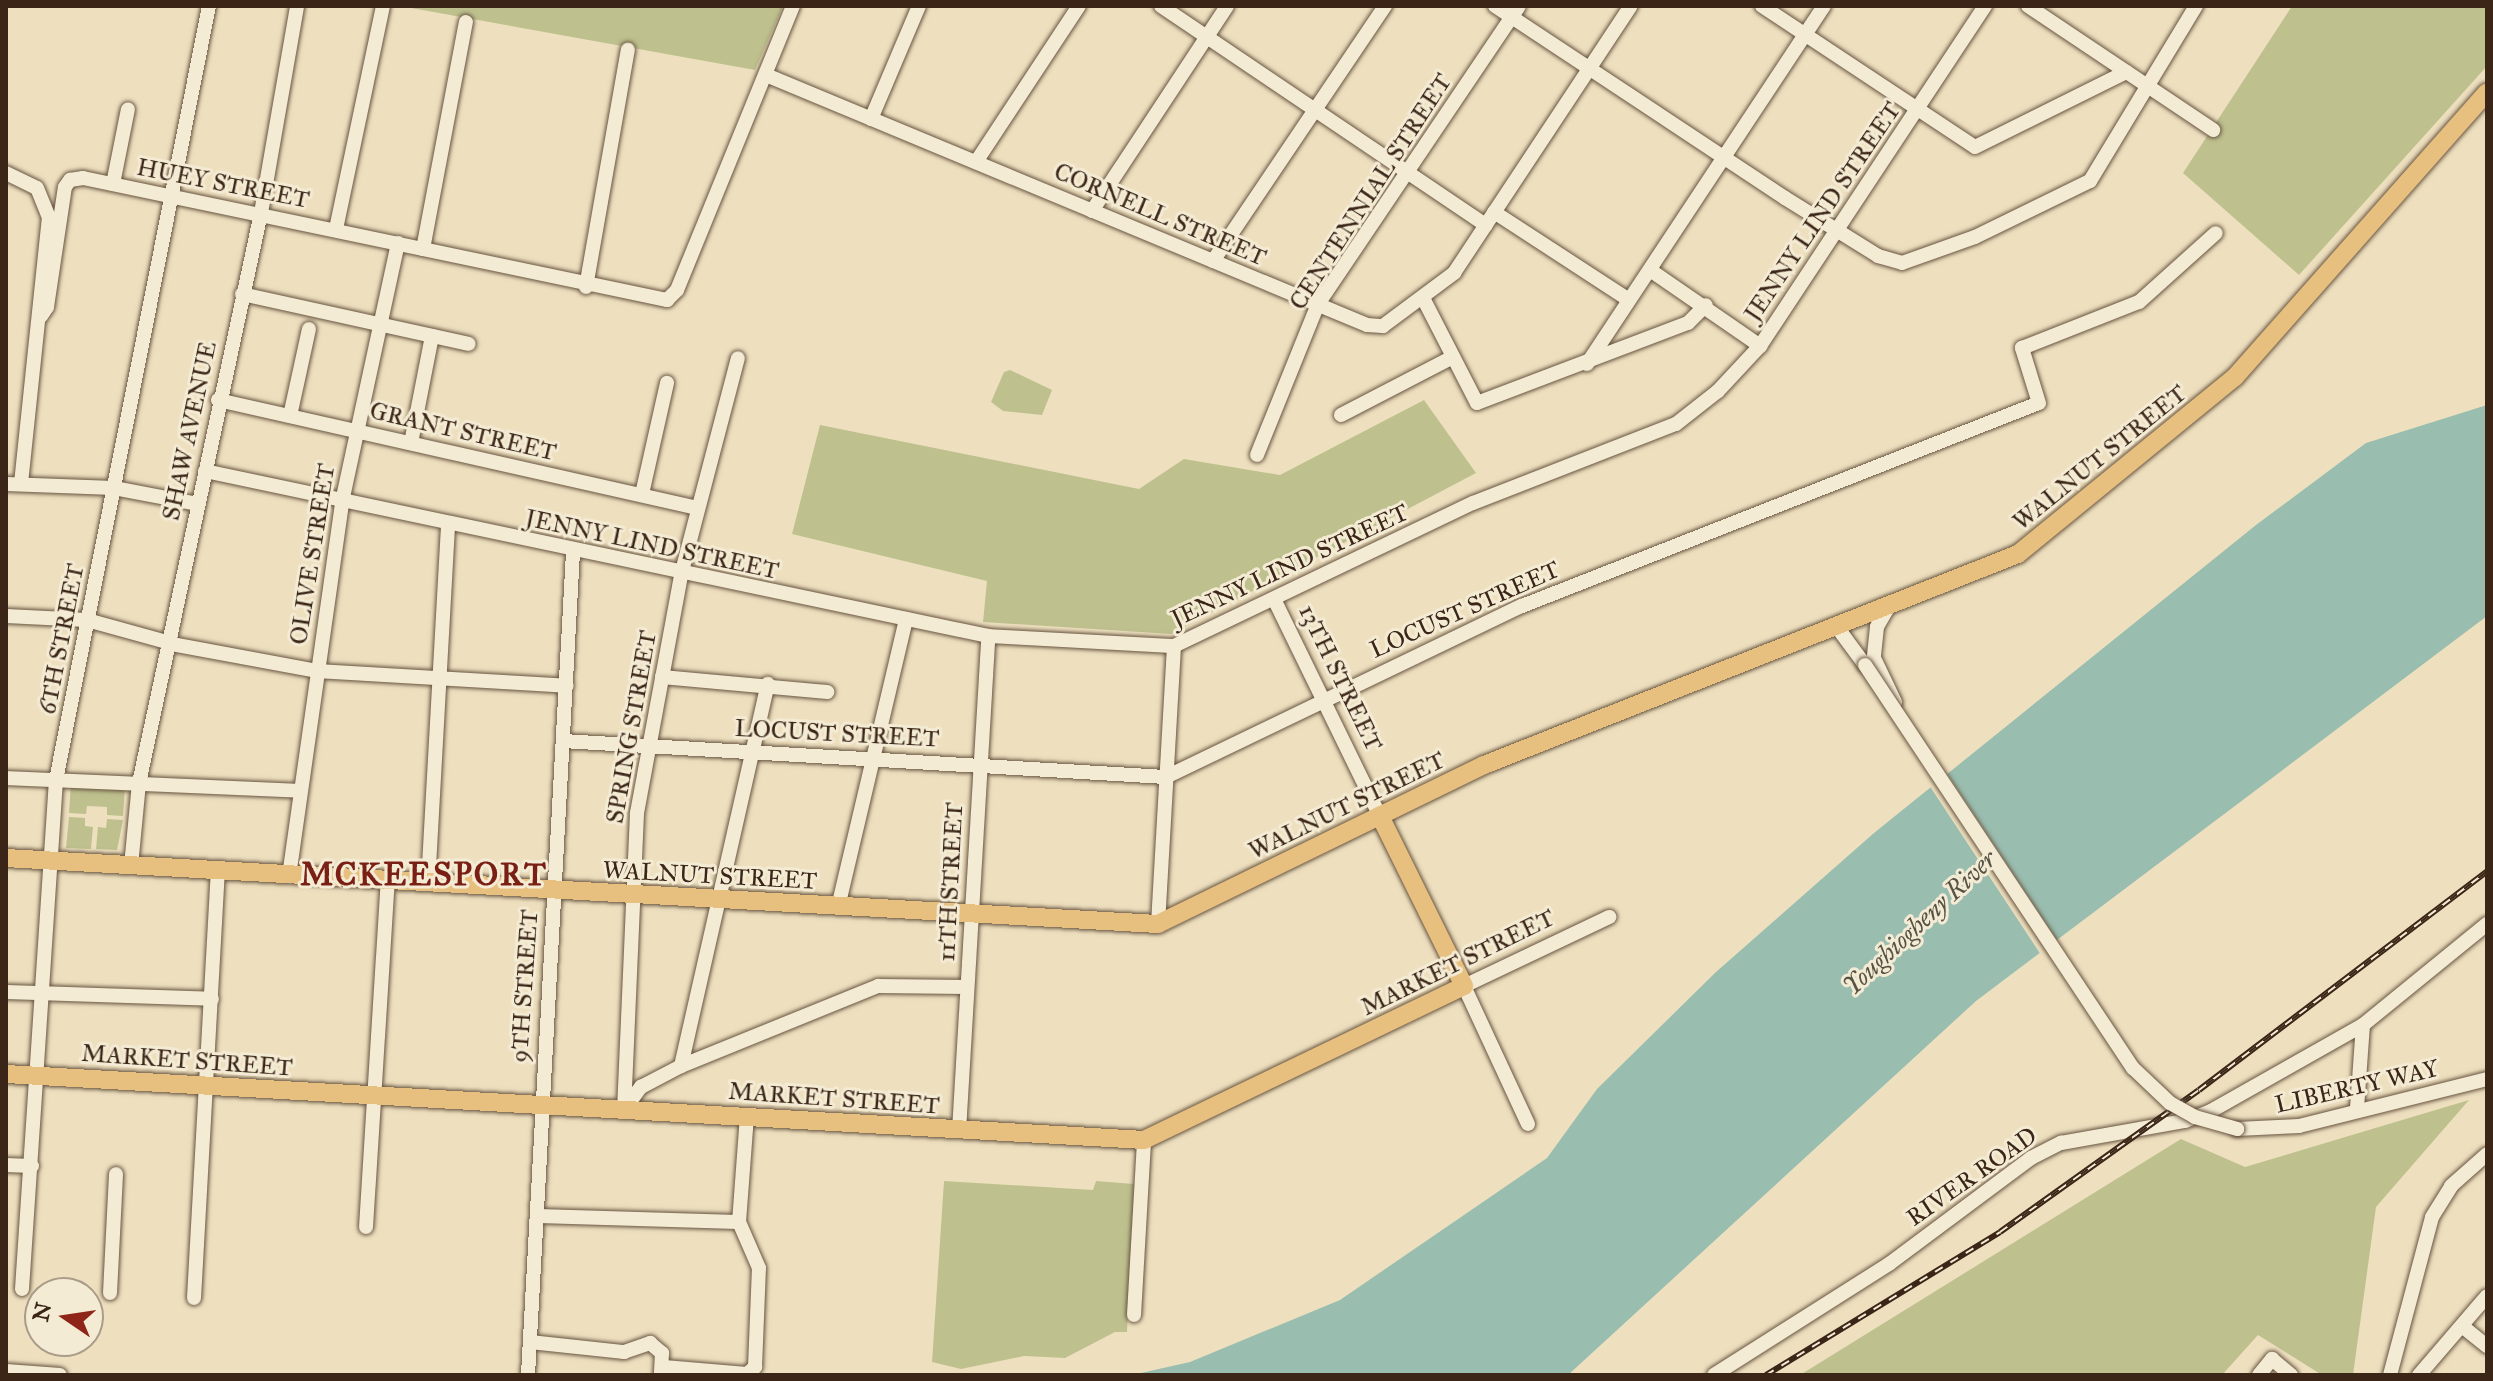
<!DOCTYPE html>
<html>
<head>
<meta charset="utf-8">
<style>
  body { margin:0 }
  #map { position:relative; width:2493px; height:1381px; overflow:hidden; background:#eee0bf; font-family:"IM FELL Great Primer",serif }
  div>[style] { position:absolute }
  .green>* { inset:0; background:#bec18e }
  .water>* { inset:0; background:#99bdaf }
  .pier>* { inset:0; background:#eee0bf }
  .roads { filter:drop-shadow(0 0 2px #675440) drop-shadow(0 0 2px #675440) }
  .minor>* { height:14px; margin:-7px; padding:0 7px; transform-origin:7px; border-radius:7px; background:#f4ebd5 }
  .major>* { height:18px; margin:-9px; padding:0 9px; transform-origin:9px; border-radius:9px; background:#e7c080 }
  .rail>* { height:6px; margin-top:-3px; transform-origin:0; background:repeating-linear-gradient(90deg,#f4ebd5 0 9px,#3a2516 0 18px); box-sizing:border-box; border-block:2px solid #3a2516 }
  .bridges { filter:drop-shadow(0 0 2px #675440) drop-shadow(0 0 2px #675440) }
  .minor-bridge>* { height:14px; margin:-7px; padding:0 7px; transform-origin:7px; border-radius:7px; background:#f4ebd5 }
  span { translate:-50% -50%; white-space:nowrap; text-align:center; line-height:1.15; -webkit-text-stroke:6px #f4ebd5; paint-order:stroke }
  .street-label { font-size:24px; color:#3a2516 }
  .water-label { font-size:26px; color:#565344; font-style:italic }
  .district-label { font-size:32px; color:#7a1f14; font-weight:700; letter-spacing:2px }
  .frame { position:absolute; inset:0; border:8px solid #3a2516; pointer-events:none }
  .north { position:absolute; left:24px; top:1277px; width:80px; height:80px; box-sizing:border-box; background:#f4ebd5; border:2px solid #aa9c89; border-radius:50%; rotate:283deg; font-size:22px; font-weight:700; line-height:32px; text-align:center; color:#3a2516 }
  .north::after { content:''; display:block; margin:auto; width:28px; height:36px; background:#8f2418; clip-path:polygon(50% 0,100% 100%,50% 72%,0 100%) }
</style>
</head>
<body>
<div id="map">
  <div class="green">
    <div style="clip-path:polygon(400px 6px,783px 6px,755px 70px)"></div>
    <div style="clip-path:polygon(2292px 6px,2487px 6px,2487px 66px,2299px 275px,2183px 173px)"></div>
    <div style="clip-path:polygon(1010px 370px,1052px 390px,1042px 415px,1003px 411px,991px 402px,1004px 372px)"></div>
    <div style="clip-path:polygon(1424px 400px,1476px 473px,1171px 634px,983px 622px,987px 581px,792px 534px,820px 425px,1139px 489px,1184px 459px,1280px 475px)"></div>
    <div style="clip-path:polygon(71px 783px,125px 786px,123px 816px,107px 815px,107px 807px,87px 806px,86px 814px,69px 813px)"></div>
    <div style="clip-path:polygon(69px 817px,85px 818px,85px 826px,93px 827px,91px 849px,66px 848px)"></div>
    <div style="clip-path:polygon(107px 819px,123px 820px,117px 850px,96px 849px,98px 827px,106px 828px)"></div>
    <div style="clip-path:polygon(2469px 1100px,2376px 1207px,2353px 1375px,2322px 1375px,2258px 1335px,2222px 1375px,1800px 1375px,2181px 1139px,2245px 1167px)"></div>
    <div style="clip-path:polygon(944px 1181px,1093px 1190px,1096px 1181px,1134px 1184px,1127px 1332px,1115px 1332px,1065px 1358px,1024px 1356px,961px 1369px,932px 1362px)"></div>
  </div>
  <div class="water">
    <div style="clip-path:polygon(2487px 405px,2487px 616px,1976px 1001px,1568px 1375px,1132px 1375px,1190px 1362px,1340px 1300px,1547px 1158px,1597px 1089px,1716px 972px,1874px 833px,2256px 525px,2366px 443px)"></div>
  </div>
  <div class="pier">
    <div style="clip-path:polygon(1946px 772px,2060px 945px,2043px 958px,1929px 785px)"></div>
  </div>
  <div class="roads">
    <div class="minor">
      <div style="left:1161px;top:6px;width:392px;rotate:34deg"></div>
      <div style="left:1495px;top:6px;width:348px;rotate:33.5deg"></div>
      <div style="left:1785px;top:198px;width:110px;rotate:31.9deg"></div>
      <div style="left:1878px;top:256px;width:25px;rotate:16deg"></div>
      <div style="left:1902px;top:263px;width:77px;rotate:-19.6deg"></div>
      <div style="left:1975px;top:237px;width:128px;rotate:-26deg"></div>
      <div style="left:2090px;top:181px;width:205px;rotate:-58.8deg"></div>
      <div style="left:1762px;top:6px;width:255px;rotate:33.5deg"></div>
      <div style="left:1975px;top:147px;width:169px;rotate:-26.4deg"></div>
      <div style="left:2028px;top:6px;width:223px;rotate:33.8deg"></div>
      <div style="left:766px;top:75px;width:651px;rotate:22.59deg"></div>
      <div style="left:1367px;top:325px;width:16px;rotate:4deg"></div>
      <div style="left:1383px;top:326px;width:89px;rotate:-36.7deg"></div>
      <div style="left:1454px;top:273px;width:320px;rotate:-56.5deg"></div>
      <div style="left:871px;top:119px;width:123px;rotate:-67deg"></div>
      <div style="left:976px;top:162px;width:187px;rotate:-56.6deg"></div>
      <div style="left:6px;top:173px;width:34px;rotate:26deg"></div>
      <div style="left:37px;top:188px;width:31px;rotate:68deg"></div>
      <div style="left:49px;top:217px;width:268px;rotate:96deg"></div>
      <div style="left:113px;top:184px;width:76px;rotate:-78.7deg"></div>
      <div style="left:1092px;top:211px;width:245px;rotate:-56.6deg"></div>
      <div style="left:1494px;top:212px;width:161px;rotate:33.1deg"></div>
      <div style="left:336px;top:229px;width:228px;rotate:-78.1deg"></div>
      <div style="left:423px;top:249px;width:231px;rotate:-79.3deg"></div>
      <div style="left:1213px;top:261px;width:308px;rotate:-56deg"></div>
      <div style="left:1650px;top:270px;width:134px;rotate:34.6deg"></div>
      <div style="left:586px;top:287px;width:241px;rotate:-80deg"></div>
      <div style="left:242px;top:294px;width:232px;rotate:12.4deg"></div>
      <div style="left:1423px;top:298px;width:118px;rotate:62.8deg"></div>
      <div style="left:1477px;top:403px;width:226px;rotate:-20.8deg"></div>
      <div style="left:1688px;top:323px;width:25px;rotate:-45deg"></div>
      <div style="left:41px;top:316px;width:11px;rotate:-56deg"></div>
      <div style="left:47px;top:307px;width:121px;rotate:-81.5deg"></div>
      <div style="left:65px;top:187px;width:9px;rotate:-54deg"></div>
      <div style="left:70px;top:180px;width:13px;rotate:-9deg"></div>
      <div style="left:83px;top:178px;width:597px;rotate:11.8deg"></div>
      <div style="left:667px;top:300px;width:14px;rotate:-45deg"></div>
      <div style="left:677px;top:290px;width:307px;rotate:-67.8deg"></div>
      <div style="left:1587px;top:364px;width:429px;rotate:-56.5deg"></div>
      <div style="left:218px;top:400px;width:492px;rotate:12.7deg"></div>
      <div style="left:1341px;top:415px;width:126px;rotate:-27.4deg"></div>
      <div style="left:290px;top:416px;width:89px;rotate:-77.7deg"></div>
      <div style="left:411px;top:443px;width:109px;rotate:-78.9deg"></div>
      <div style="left:1257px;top:455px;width:163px;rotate:-68deg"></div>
      <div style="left:1318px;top:304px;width:359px;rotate:-56deg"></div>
      <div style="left:205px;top:471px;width:800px;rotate:11.9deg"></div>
      <div style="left:988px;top:636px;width:186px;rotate:3.1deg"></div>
      <div style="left:1174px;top:646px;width:331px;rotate:-25.6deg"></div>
      <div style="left:1473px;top:503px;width:218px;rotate:-21.3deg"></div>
      <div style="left:1676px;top:424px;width:53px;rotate:-38.2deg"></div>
      <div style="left:1718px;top:391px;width:62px;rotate:-47deg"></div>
      <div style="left:1760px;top:346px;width:408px;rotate:-56.5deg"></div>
      <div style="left:6px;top:484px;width:108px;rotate:2.1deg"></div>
      <div style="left:114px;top:488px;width:86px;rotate:10.8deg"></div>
      <div style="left:642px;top:494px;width:114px;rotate:-77.3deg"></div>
      <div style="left:1274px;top:599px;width:242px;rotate:64deg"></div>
      <div style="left:1889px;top:606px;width:24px;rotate:120deg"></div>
      <div style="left:1877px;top:627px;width:31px;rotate:96deg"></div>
      <div style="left:1874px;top:658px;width:49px;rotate:64.5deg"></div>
      <div style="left:6px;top:616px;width:81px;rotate:2.8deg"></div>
      <div style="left:87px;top:620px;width:93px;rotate:15.5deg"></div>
      <div style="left:177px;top:645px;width:142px;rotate:10.5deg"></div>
      <div style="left:317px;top:671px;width:250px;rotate:3.4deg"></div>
      <div style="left:1837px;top:627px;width:47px;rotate:53.6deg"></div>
      <div style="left:662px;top:677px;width:166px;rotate:5.2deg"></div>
      <div style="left:563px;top:741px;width:604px;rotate:3.42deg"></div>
      <div style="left:1166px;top:777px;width:395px;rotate:-25.7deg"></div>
      <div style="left:1522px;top:606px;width:555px;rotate:-21.44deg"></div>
      <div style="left:2039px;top:403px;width:58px;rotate:-107.2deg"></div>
      <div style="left:2022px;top:348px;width:126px;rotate:-21.5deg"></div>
      <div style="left:2139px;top:302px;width:103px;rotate:-41.9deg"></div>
      <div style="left:6px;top:778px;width:294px;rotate:2.5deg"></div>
      <div style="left:131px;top:866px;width:83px;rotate:-84.5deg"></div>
      <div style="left:139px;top:783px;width:583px;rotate:-77.92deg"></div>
      <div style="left:261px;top:213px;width:210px;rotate:-80.1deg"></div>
      <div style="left:289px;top:876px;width:378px;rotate:-81.9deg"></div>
      <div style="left:342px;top:502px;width:265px;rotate:-77.8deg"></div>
      <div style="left:428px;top:884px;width:360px;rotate:-86.8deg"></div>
      <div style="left:838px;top:907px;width:296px;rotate:-76.7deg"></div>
      <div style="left:1158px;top:924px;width:278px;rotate:-86.7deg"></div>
      <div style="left:6px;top:992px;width:206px;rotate:1.9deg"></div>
      <div style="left:681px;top:1066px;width:392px;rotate:-77.2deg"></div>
      <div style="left:2357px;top:1108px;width:83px;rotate:-85.9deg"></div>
      <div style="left:624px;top:1110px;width:29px;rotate:-54deg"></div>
      <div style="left:641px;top:1087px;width:45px;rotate:-27.7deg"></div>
      <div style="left:681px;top:1066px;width:213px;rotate:-22.1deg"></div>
      <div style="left:878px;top:986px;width:89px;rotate:0.6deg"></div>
      <div style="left:624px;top:1111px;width:298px;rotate:-87.5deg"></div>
      <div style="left:637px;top:813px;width:242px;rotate:-79.5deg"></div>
      <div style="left:681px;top:575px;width:224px;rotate:-75.3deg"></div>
      <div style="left:1528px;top:1124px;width:152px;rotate:-114.9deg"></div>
      <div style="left:1464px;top:986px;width:161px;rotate:-25.4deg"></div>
      <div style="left:2237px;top:1129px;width:62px;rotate:-2.8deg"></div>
      <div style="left:2299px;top:1126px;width:194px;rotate:-14deg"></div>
      <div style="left:959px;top:1131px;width:496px;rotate:-86.6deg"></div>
      <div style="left:6px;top:1165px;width:26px;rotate:2deg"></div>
      <div style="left:537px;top:1216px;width:202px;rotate:1.7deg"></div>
      <div style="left:739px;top:1222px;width:106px;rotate:-85.7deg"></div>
      <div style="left:366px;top:1227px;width:346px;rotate:-86.4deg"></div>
      <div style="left:22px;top:1289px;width:510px;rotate:-86.18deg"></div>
      <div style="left:56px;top:780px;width:789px;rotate:-78.82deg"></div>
      <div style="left:110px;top:1293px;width:119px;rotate:-87.1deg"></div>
      <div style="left:194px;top:1298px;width:427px;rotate:-86.8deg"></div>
      <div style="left:1134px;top:1315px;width:175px;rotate:-86.7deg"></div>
      <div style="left:2462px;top:1326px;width:32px;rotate:39deg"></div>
      <div style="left:530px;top:1342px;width:95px;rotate:6.1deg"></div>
      <div style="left:624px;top:1352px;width:28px;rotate:-19deg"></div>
      <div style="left:650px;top:1343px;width:16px;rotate:40deg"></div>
      <div style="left:662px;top:1353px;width:22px;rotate:93deg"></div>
      <div style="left:664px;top:1367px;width:83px;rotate:4.8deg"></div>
      <div style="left:747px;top:1374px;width:11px;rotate:-41deg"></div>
      <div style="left:755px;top:1367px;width:99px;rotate:-87.7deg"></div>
      <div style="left:759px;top:1268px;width:50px;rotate:-113.5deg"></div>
      <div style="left:6px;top:1371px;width:54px;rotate:4.2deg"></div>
      <div style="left:528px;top:1375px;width:824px;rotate:-86.87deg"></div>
      <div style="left:1714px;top:1375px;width:207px;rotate:-32.4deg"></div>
      <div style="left:1889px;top:1264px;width:177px;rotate:-36.7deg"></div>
      <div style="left:2031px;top:1158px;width:34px;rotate:-27deg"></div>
      <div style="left:2061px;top:1143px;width:126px;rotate:-10.1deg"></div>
      <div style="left:2185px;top:1121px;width:28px;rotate:-21deg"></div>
      <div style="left:2211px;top:1111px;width:175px;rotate:-29.5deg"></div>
      <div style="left:2363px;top:1025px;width:160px;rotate:-39.2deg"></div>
      <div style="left:2259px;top:1375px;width:21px;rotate:-51deg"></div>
      <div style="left:2272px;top:1359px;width:25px;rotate:40deg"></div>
      <div style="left:2390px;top:1375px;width:163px;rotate:-75.1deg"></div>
      <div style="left:2432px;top:1217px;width:36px;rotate:-58deg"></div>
      <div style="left:2451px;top:1186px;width:48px;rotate:-41.6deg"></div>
      <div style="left:2419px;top:1375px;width:104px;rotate:-49.3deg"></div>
    </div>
    <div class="major">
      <div style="left:6px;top:858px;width:1154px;rotate:3.28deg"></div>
      <div style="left:1158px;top:924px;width:363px;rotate:-26deg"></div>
      <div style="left:1484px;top:765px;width:574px;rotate:-21.56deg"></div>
      <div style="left:2018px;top:554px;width:280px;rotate:-39.2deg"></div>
      <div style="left:2235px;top:377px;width:380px;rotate:-48.5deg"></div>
      <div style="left:6px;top:1074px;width:1140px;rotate:3.32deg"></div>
      <div style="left:1144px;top:1140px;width:355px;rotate:-25.7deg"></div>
      <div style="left:1464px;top:986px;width:190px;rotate:-116.3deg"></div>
    </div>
  </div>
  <div class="rail">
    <div style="left:1766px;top:1375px;width:274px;rotate:-31.4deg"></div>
    <div style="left:2000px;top:1232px;width:244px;rotate:-35.5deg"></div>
    <div style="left:2199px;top:1090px;width:362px;rotate:-37.2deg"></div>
  </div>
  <div class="bridges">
    <div class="minor-bridge">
      <div style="left:1865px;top:665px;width:484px;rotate:56.4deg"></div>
      <div style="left:2133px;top:1068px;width:51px;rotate:43.4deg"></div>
      <div style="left:2170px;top:1103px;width:29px;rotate:29deg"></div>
      <div style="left:2195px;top:1117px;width:44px;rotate:15.9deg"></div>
    </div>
  </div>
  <div class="street-label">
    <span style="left:223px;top:184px;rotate:11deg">HUEY STREET</span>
    <span style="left:1371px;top:192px;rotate:-57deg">CENTENNIAL STREET</span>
    <span style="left:1823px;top:212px;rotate:-56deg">JENNY LIND STREET</span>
    <span style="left:1160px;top:215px;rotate:23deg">CORNELL STREET</span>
    <span style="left:190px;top:431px;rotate:-78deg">SHAW AVENUE</span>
    <span style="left:463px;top:432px;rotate:13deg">GRANT STREET</span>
    <span style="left:2100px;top:458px;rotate:-39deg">WALNUT STREET</span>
    <span style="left:652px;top:545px;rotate:12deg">JENNY LIND STREET</span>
    <span style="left:313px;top:554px;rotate:-81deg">OLIVE STREET</span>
    <span style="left:1290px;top:566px;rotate:-25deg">JENNY LIND STREET</span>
    <span style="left:1465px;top:610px;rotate:-24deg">LOCUST STREET</span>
    <span style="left:62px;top:639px;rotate:-79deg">6TH STREET</span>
    <span style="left:1340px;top:678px;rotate:64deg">13TH STREET</span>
    <span style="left:632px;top:727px;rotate:-80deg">SPRING STREET</span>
    <span style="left:837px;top:734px;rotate:3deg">LOCUST STREET</span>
    <span style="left:1347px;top:806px;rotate:-26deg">WALNUT STREET</span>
    <span style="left:710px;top:876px;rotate:3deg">WALNUT STREET</span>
    <span style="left:951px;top:882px;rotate:-87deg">11TH STREET</span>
    <span style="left:1458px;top:963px;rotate:-26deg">MARKET STREET</span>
    <span style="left:525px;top:986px;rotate:-86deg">9TH STREET</span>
    <span style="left:187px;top:1061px;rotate:4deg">MARKET STREET</span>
    <span style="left:2357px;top:1087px;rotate:-13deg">LIBERTY WAY</span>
    <span style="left:834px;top:1099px;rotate:4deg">MARKET STREET</span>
    <span style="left:1972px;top:1177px;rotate:-35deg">RIVER ROAD</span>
  </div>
  <div class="water-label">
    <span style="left:1920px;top:923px;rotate:-43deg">Youghiogheny River</span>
  </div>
  <div class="district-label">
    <span style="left:424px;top:875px">MCKEESPORT</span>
  </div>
  <div class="frame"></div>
  <div class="north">N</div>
</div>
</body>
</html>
